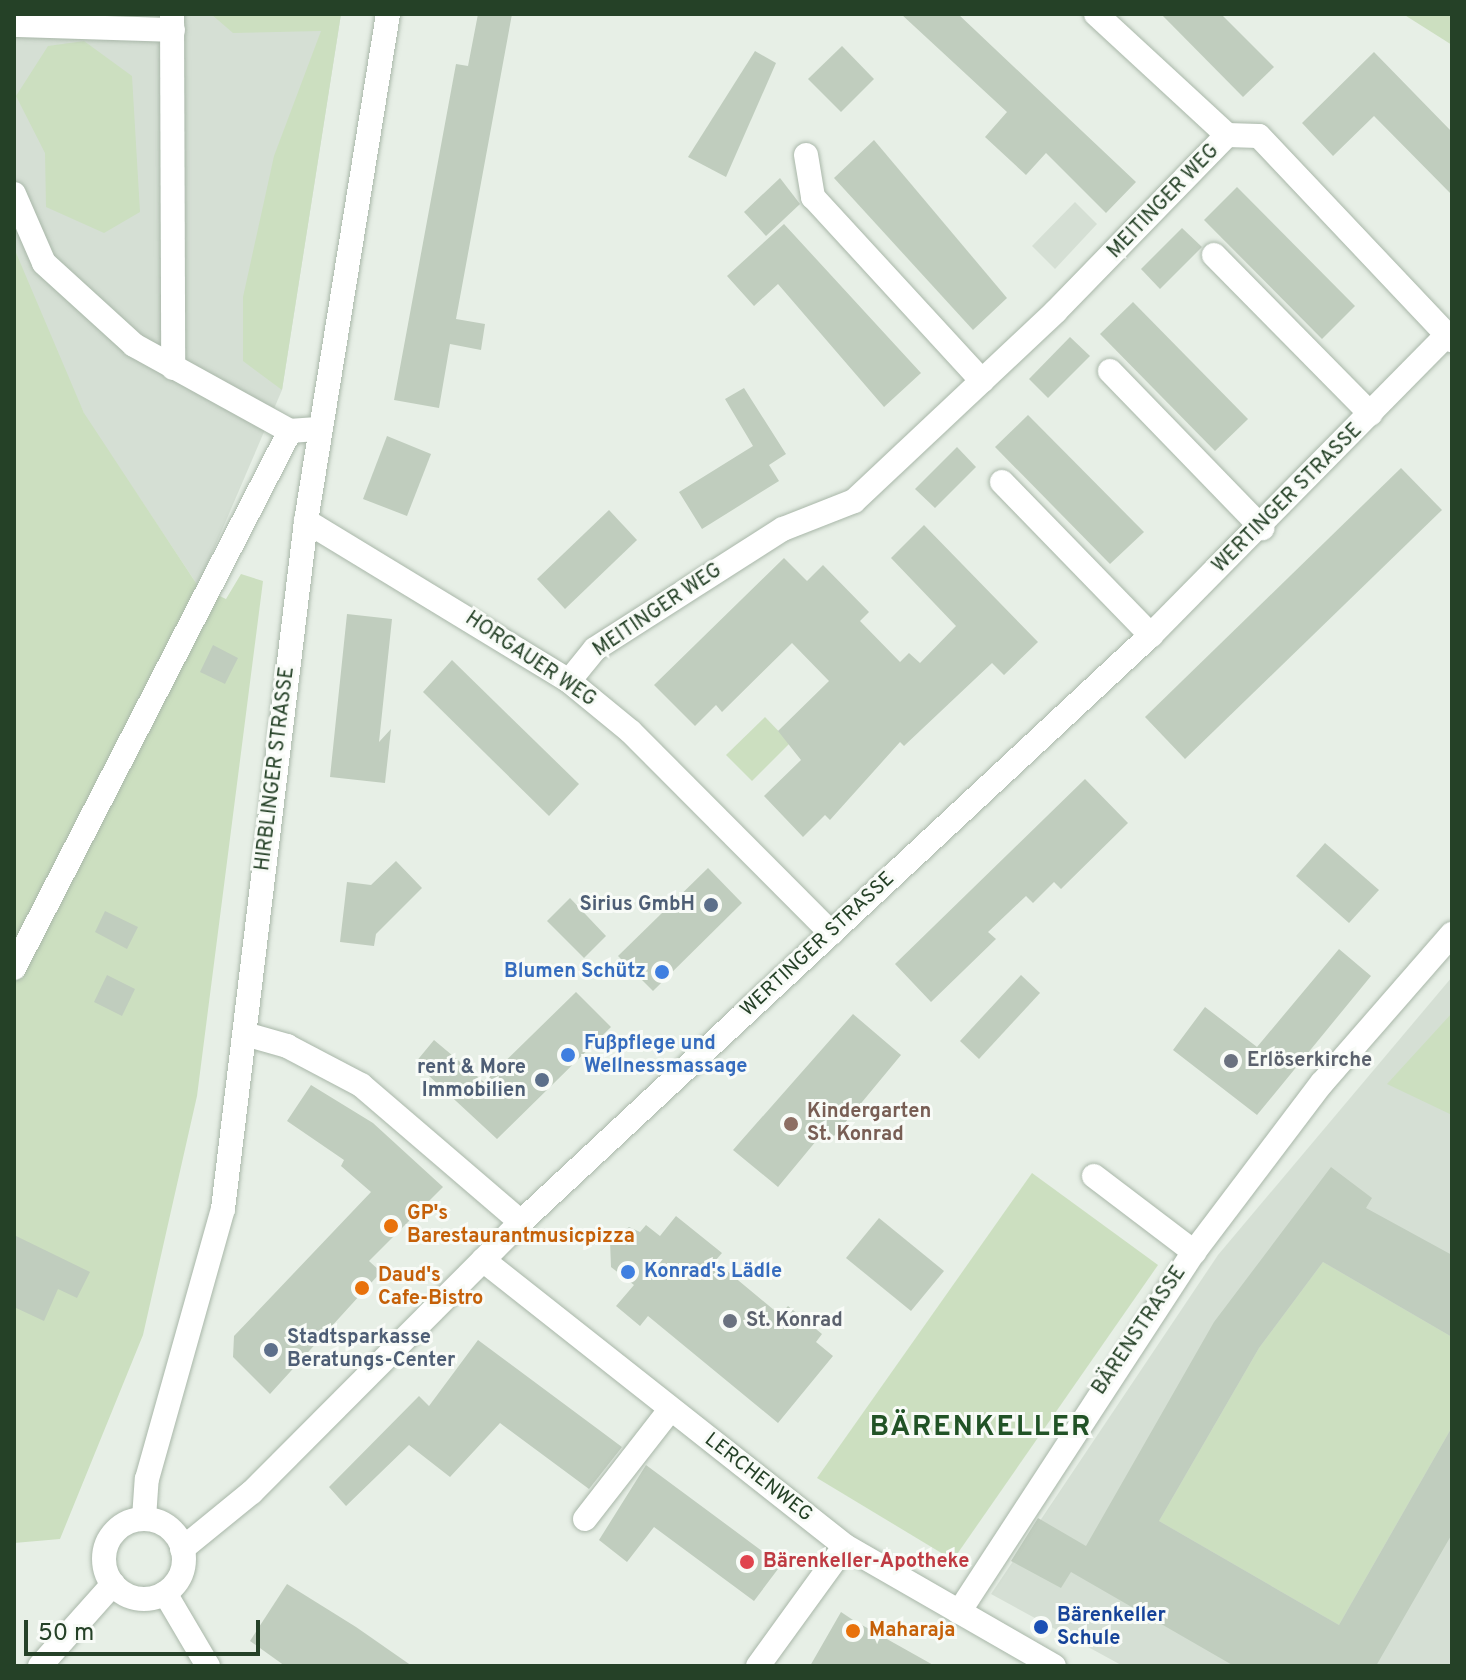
<!DOCTYPE html>
<html>
<head>
<meta charset="utf-8">
<style>
  body { margin:0 }
  #map { position:relative; width:1466px; height:1680px; overflow:hidden; background:#e7efe6; font-family:Overpass,sans-serif }
  div>[style] { position:absolute }
  .built>* { inset:0; background:#d5dfd4 }
  .green>* { inset:0; background:#ccdfc0 }
  .building>* { inset:0; background:#c0cdbe }
  .roads { filter:drop-shadow(0 0 2px #a9b7a9) drop-shadow(0 0 2px #a9b7a9) }
  .minor>* { height:24px; margin:-12px; padding:0 12px; transform-origin:12px; border-radius:12px; background:#fff }
  .minor>.ring { margin:-12px; padding:0; box-sizing:content-box; background:none; border:24px solid #fff; border-radius:50% }
  .dots>* { width:22px; height:22px; translate:-50% -50%; box-sizing:border-box; border:4px solid #f8fbf7; border-radius:50% }
  span { translate:-50% -50%; white-space:nowrap; text-align:center; line-height:1.15; -webkit-text-stroke:6px #f8fbf7; paint-order:stroke }
  .street-label { font-size:20px; color:#254127 }
  .service-label { font-size:20px; color:#4e5e75; font-weight:700 }
  .right { translate:-100% -50%; text-align:right }
  .left { translate:0 -50%; text-align:left }
  .shop-label { font-size:20px; color:#366cbe; font-weight:700 }
  .worship-label { font-size:20px; color:#5b616d; font-weight:700 }
  .education-label { font-size:20px; color:#785e54; font-weight:700 }
  .food-label { font-size:20px; color:#c56008; font-weight:700 }
  .health-label { font-size:20px; color:#be3a42; font-weight:700 }
  .transit-label { font-size:20px; color:#164399; font-weight:700 }
  .district-label { font-size:28px; color:#215326; font-weight:700; letter-spacing:2px }
  .frame { position:absolute; inset:0; border:16px solid #254127; pointer-events:none }
  .scale { position:absolute; left:24px; top:1620px; width:236px; height:36px; box-sizing:border-box; border:4px solid #254127; border-top:0; padding-left:10px; font-size:24px; line-height:28px; white-space:nowrap; color:#254127; -webkit-text-stroke:6px #f8fbf7; paint-order:stroke }
</style>
</head>
<body>
<div id="map">
  <div class="built">
    <div style="clip-path:polygon(14px 14px,341px 14px,282px 390px,198px 586px,85px 416px,24px 278px,14px 248px)"></div>
    <div style="clip-path:polygon(1075px 202px,1097px 224px,1055px 269px,1032px 246px)"></div>
    <div style="clip-path:polygon(1452px 977px,1452px 1666px,1123px 1666px,991px 1594px,1218px 1255px)"></div>
  </div>
  <div class="green">
    <div style="clip-path:polygon(211px 14px,341px 14px,282px 390px,243px 361px,243px 297px,274px 156px,321px 31px,233px 33px)"></div>
    <div style="clip-path:polygon(1403px 14px,1452px 14px,1452px 45px)"></div>
    <div style="clip-path:polygon(84px 41px,132px 76px,140px 212px,104px 233px,46px 207px,45px 153px,16px 96px,48px 46px)"></div>
    <div style="clip-path:polygon(14px 248px,84px 413px,198px 586px,226px 599px,241px 574px,263px 581px,197px 1096px,143px 1335px,60px 1539px,14px 1543px)"></div>
    <div style="clip-path:polygon(765px 717px,790px 743px,752px 781px,726px 755px)"></div>
    <div style="clip-path:polygon(1452px 1013px,1452px 1115px,1387px 1084px)"></div>
    <div style="clip-path:polygon(1032px 1173px,1158px 1265px,953px 1560px,817px 1478px)"></div>
    <div style="clip-path:polygon(1323px 1262px,1452px 1337px,1452px 1427px,1339px 1625px,1159px 1521px,1259px 1348px)"></div>
  </div>
  <div class="building">
    <div style="clip-path:polygon(478px 14px,512px 14px,456px 319px,485px 324px,481px 350px,450px 344px,439px 408px,394px 400px,456px 64px,468px 66px)"></div>
    <div style="clip-path:polygon(901px 14px,958px 14px,1136px 182px,1106px 213px,1046px 153px,1026px 175px,985px 137px,1007px 112px)"></div>
    <div style="clip-path:polygon(1161px 14px,1221px 14px,1274px 67px,1243px 97px)"></div>
    <div style="clip-path:polygon(842px 46px,874px 79px,841px 112px,808px 79px)"></div>
    <div style="clip-path:polygon(755px 51px,776px 63px,726px 177px,688px 157px)"></div>
    <div style="clip-path:polygon(1374px 52px,1452px 132px,1452px 195px,1374px 116px,1333px 156px,1302px 123px)"></div>
    <div style="clip-path:polygon(874px 140px,1007px 298px,973px 330px,834px 178px)"></div>
    <div style="clip-path:polygon(780px 178px,800px 204px,766px 236px,744px 212px)"></div>
    <div style="clip-path:polygon(1237px 187px,1355px 306px,1322px 339px,1204px 220px)"></div>
    <div style="clip-path:polygon(784px 224px,921px 373px,884px 407px,778px 284px,754px 306px,727px 276px)"></div>
    <div style="clip-path:polygon(1182px 228px,1202px 247px,1160px 289px,1141px 269px)"></div>
    <div style="clip-path:polygon(1133px 302px,1248px 419px,1215px 451px,1100px 334px)"></div>
    <div style="clip-path:polygon(1070px 337px,1090px 356px,1048px 398px,1029px 379px)"></div>
    <div style="clip-path:polygon(744px 388px,786px 454px,769px 465px,779px 481px,702px 529px,679px 492px,753px 446px,725px 399px)"></div>
    <div style="clip-path:polygon(1028px 415px,1144px 532px,1110px 564px,995px 447px)"></div>
    <div style="clip-path:polygon(387px 436px,431px 454px,407px 516px,363px 499px)"></div>
    <div style="clip-path:polygon(957px 447px,976px 467px,935px 508px,915px 489px)"></div>
    <div style="clip-path:polygon(1401px 468px,1442px 510px,1185px 759px,1145px 717px)"></div>
    <div style="clip-path:polygon(609px 510px,637px 540px,565px 609px,537px 579px)"></div>
    <div style="clip-path:polygon(924px 525px,1038px 642px,1004px 675px,992px 663px,904px 746px,900px 742px,830px 820px,825px 815px,803px 837px,764px 796px,801px 760px,778px 731px,829px 681px,792px 643px,722px 712px,716px 705px,695px 726px,654px 685px,784px 558px,807px 581px,823px 565px,869px 612px,860px 621px,900px 662px,909px 653px,920px 663px,956px 626px,891px 558px)"></div>
    <div style="clip-path:polygon(347px 614px,392px 619px,379px 742px,391px 729px,385px 783px,330px 777px)"></div>
    <div style="clip-path:polygon(213px 645px,238px 658px,225px 684px,200px 672px)"></div>
    <div style="clip-path:polygon(452px 660px,579px 784px,549px 816px,423px 692px)"></div>
    <div style="clip-path:polygon(1085px 779px,1128px 823px,1061px 889px,1054px 882px,1033px 903px,1026px 896px,988px 932px,996px 939px,931px 1002px,895px 964px)"></div>
    <div style="clip-path:polygon(1325px 843px,1379px 890px,1349px 923px,1296px 876px)"></div>
    <div style="clip-path:polygon(396px 861px,422px 888px,376px 934px,374px 946px,340px 942px,347px 882px,371px 885px)"></div>
    <div style="clip-path:polygon(708px 868px,742px 903px,653px 991px,618px 956px)"></div>
    <div style="clip-path:polygon(570px 898px,606px 936px,584px 958px,547px 921px)"></div>
    <div style="clip-path:polygon(105px 911px,138px 927px,127px 949px,95px 932px)"></div>
    <div style="clip-path:polygon(1339px 949px,1371px 976px,1257px 1115px,1173px 1050px,1205px 1007px,1257px 1047px)"></div>
    <div style="clip-path:polygon(107px 975px,135px 989px,122px 1016px,94px 1002px)"></div>
    <div style="clip-path:polygon(1021px 975px,1040px 993px,979px 1059px,960px 1041px)"></div>
    <div style="clip-path:polygon(576px 992px,611px 1027px,497px 1139px,415px 1063px,434px 1040px,484px 1082px)"></div>
    <div style="clip-path:polygon(853px 1014px,901px 1055px,834px 1136px,826px 1129px,778px 1187px,733px 1150px)"></div>
    <div style="clip-path:polygon(311px 1085px,373px 1123px,443px 1187px,369px 1261px,381px 1272px,270px 1394px,233px 1357px,234px 1336px,371px 1192px,341px 1166px,344px 1160px,287px 1121px)"></div>
    <div style="clip-path:polygon(1331px 1167px,1372px 1198px,1366px 1208px,1452px 1255px,1452px 1337px,1323px 1262px,1259px 1348px,1159px 1521px,1339px 1625px,1452px 1427px,1452px 1534px,1376px 1666px,1234px 1666px,1071px 1572px,1061px 1588px,1011px 1561px,1038px 1518px,1086px 1546px,1214px 1322px)"></div>
    <div style="clip-path:polygon(676px 1216px,722px 1253px,715px 1261px,780px 1315px,788px 1306px,822px 1334px,816px 1342px,833px 1356px,778px 1423px,648px 1316px,640px 1326px,616px 1306px,634px 1285px,611px 1267px,610px 1241px,629px 1227px,640px 1232px,646px 1225px,660px 1236px)"></div>
    <div style="clip-path:polygon(879px 1218px,944px 1271px,911px 1311px,846px 1258px)"></div>
    <div style="clip-path:polygon(14px 1235px,90px 1272px,77px 1298px,58px 1289px,44px 1321px,14px 1307px)"></div>
    <div style="clip-path:polygon(478px 1340px,622px 1447px,589px 1489px,500px 1423px,450px 1477px,409px 1445px,346px 1506px,329px 1487px,419px 1396px,429px 1406px)"></div>
    <div style="clip-path:polygon(646px 1465px,781px 1565px,754px 1601px,654px 1527px,627px 1562px,599px 1540px)"></div>
    <div style="clip-path:polygon(287px 1584px,356px 1627px,412px 1666px,285px 1666px,250px 1641px)"></div>
    <div style="clip-path:polygon(841px 1612px,853px 1620px,935px 1666px,810px 1666px)"></div>
  </div>
  <div class="roads">
    <div class="minor">
      <div style="left:172px;top:14px;width:354px;rotate:89.8deg"></div>
      <div style="left:1096px;top:14px;width:178px;rotate:42.7deg"></div>
      <div style="left:14px;top:25px;width:159px;rotate:1.8deg"></div>
      <div style="left:806px;top:155px;width:43px;rotate:80.5deg"></div>
      <div style="left:813px;top:197px;width:250px;rotate:47.4deg"></div>
      <div style="left:14px;top:194px;width:75px;rotate:66.5deg"></div>
      <div style="left:44px;top:263px;width:122px;rotate:42.3deg"></div>
      <div style="left:134px;top:345px;width:178px;rotate:28.9deg"></div>
      <div style="left:1214px;top:255px;width:223px;rotate:45.4deg"></div>
      <div style="left:1110px;top:371px;width:219px;rotate:45.9deg"></div>
      <div style="left:1002px;top:482px;width:214px;rotate:45.8deg"></div>
      <div style="left:306px;top:521px;width:308px;rotate:31.3deg"></div>
      <div style="left:569px;top:681px;width:80px;rotate:39.4deg"></div>
      <div style="left:631px;top:732px;width:284px;rotate:45.1deg"></div>
      <div style="left:569px;top:681px;width:41px;rotate:-50.9deg"></div>
      <div style="left:595px;top:649px;width:223px;rotate:-32.6deg"></div>
      <div style="left:783px;top:529px;width:76px;rotate:-21.5deg"></div>
      <div style="left:854px;top:501px;width:276px;rotate:-43.2deg"></div>
      <div style="left:1055px;top:312px;width:247px;rotate:-45.8deg"></div>
      <div style="left:1227px;top:135px;width:32px;rotate:2deg"></div>
      <div style="left:1259px;top:136px;width:281px;rotate:46.6deg"></div>
      <div style="left:14px;top:968px;width:604px;rotate:-62.8deg"></div>
      <div style="left:290px;top:431px;width:30px;rotate:-4deg"></div>
      <div style="left:245px;top:1034px;width:44px;rotate:15.9deg"></div>
      <div style="left:287px;top:1046px;width:84px;rotate:27.8deg"></div>
      <div style="left:361px;top:1085px;width:211px;rotate:40.6deg"></div>
      <div style="left:1094px;top:1176px;width:126px;rotate:37.2deg"></div>
      <div style="left:483px;top:1260px;width:461px;rotate:38.3deg"></div>
      <div style="left:845px;top:1546px;width:241px;rotate:29.9deg"></div>
      <div style="left:144px;top:1518px;width:39px;rotate:-86deg"></div>
      <div style="left:147px;top:1479px;width:280px;rotate:-74.3deg"></div>
      <div style="left:223px;top:1209px;width:693px;rotate:-83.12deg"></div>
      <div style="left:306px;top:521px;width:514px;rotate:-80.81deg"></div>
      <div style="left:585px;top:1519px;width:138px;rotate:-52.1deg"></div>
      <div class="ring" style="left:104px;top:1519px;width:56px;height:56px"></div>
      <div style="left:182px;top:1549px;width:90px;rotate:-39.2deg"></div>
      <div style="left:252px;top:1492px;width:381px;rotate:-45.1deg"></div>
      <div style="left:521px;top:1222px;width:861px;rotate:-42.98deg"></div>
      <div style="left:1151px;top:635px;width:421px;rotate:-45.4deg"></div>
      <div style="left:165px;top:1593px;width:85px;rotate:59.5deg"></div>
      <div style="left:959px;top:1612px;width:430px;rotate:-56.9deg"></div>
      <div style="left:1194px;top:1252px;width:212px;rotate:-52.9deg"></div>
      <div style="left:1322px;top:1083px;width:198px;rotate:-48.9deg"></div>
      <div style="left:40px;top:1666px;width:110px;rotate:-48.3deg"></div>
      <div style="left:758px;top:1666px;width:148px;rotate:-54.1deg"></div>
    </div>
  </div>
  <div class="dots">
    <div style="left:711px;top:905px;background:#5c6f8a"></div>
    <div style="left:662px;top:972px;background:#3f7fe0"></div>
    <div style="left:568px;top:1055px;background:#3f7fe0"></div>
    <div style="left:1231px;top:1061px;background:#6b7280"></div>
    <div style="left:542px;top:1080px;background:#5c6f8a"></div>
    <div style="left:791px;top:1124px;background:#8d6e63"></div>
    <div style="left:391px;top:1226px;background:#e8710a"></div>
    <div style="left:628px;top:1272px;background:#3f7fe0"></div>
    <div style="left:362px;top:1288px;background:#e8710a"></div>
    <div style="left:730px;top:1321px;background:#6b7280"></div>
    <div style="left:271px;top:1350px;background:#5c6f8a"></div>
    <div style="left:747px;top:1562px;background:#e0444e"></div>
    <div style="left:1041px;top:1627px;background:#1a4fb4"></div>
    <div style="left:853px;top:1631px;background:#e8710a"></div>
  </div>
  <div class="street-label">
    <span style="left:1164px;top:202px;rotate:-46deg">MEITINGER WEG</span>
    <span style="left:1288px;top:499px;rotate:-45deg">WERTINGER STRASSE</span>
    <span style="left:658px;top:611px;rotate:-34deg">MEITINGER WEG</span>
    <span style="left:530px;top:660px;rotate:34deg">HORGAUER WEG</span>
    <span style="left:276px;top:769px;rotate:-83deg">HIRBLINGER STRASSE</span>
    <span style="left:818px;top:945px;rotate:-43deg">WERTINGER STRASSE</span>
    <span style="left:1140px;top:1331px;rotate:-56deg">BÄRENSTRASSE</span>
    <span style="left:758px;top:1478px;rotate:38deg">LERCHENWEG</span>
  </div>
  <div class="service-label">
    <span class="right" style="left:695px;top:905px">Sirius GmbH</span>
    <span class="right" style="left:526px;top:1080px">rent &amp; More<br>Immobilien</span>
    <span class="left" style="left:287px;top:1350px">Stadtsparkasse<br>Beratungs-Center</span>
  </div>
  <div class="shop-label">
    <span class="right" style="left:646px;top:972px">Blumen Schütz</span>
    <span class="left" style="left:584px;top:1056px">Fußpflege und<br>Wellnessmassage</span>
    <span class="left" style="left:644px;top:1272px">Konrad's Lädle</span>
  </div>
  <div class="worship-label">
    <span class="left" style="left:1247px;top:1061px">Erlöserkirche</span>
    <span class="left" style="left:746px;top:1321px">St. Konrad</span>
  </div>
  <div class="education-label">
    <span class="left" style="left:807px;top:1124px">Kindergarten<br>St. Konrad</span>
  </div>
  <div class="food-label">
    <span class="left" style="left:407px;top:1226px">GP's<br>Barestaurantmusicpizza</span>
    <span class="left" style="left:378px;top:1288px">Daud's<br>Cafe-Bistro</span>
    <span class="left" style="left:869px;top:1631px">Maharaja</span>
  </div>
  <div class="health-label">
    <span class="left" style="left:763px;top:1562px">Bärenkeller-Apotheke</span>
  </div>
  <div class="transit-label">
    <span class="left" style="left:1057px;top:1628px">Bärenkeller<br>Schule</span>
  </div>
  <div class="district-label">
    <span style="left:981px;top:1428px">BÄRENKELLER</span>
  </div>
  <div class="frame"></div>
  <div class="scale">50 m</div>
</div>
</body>
</html>
